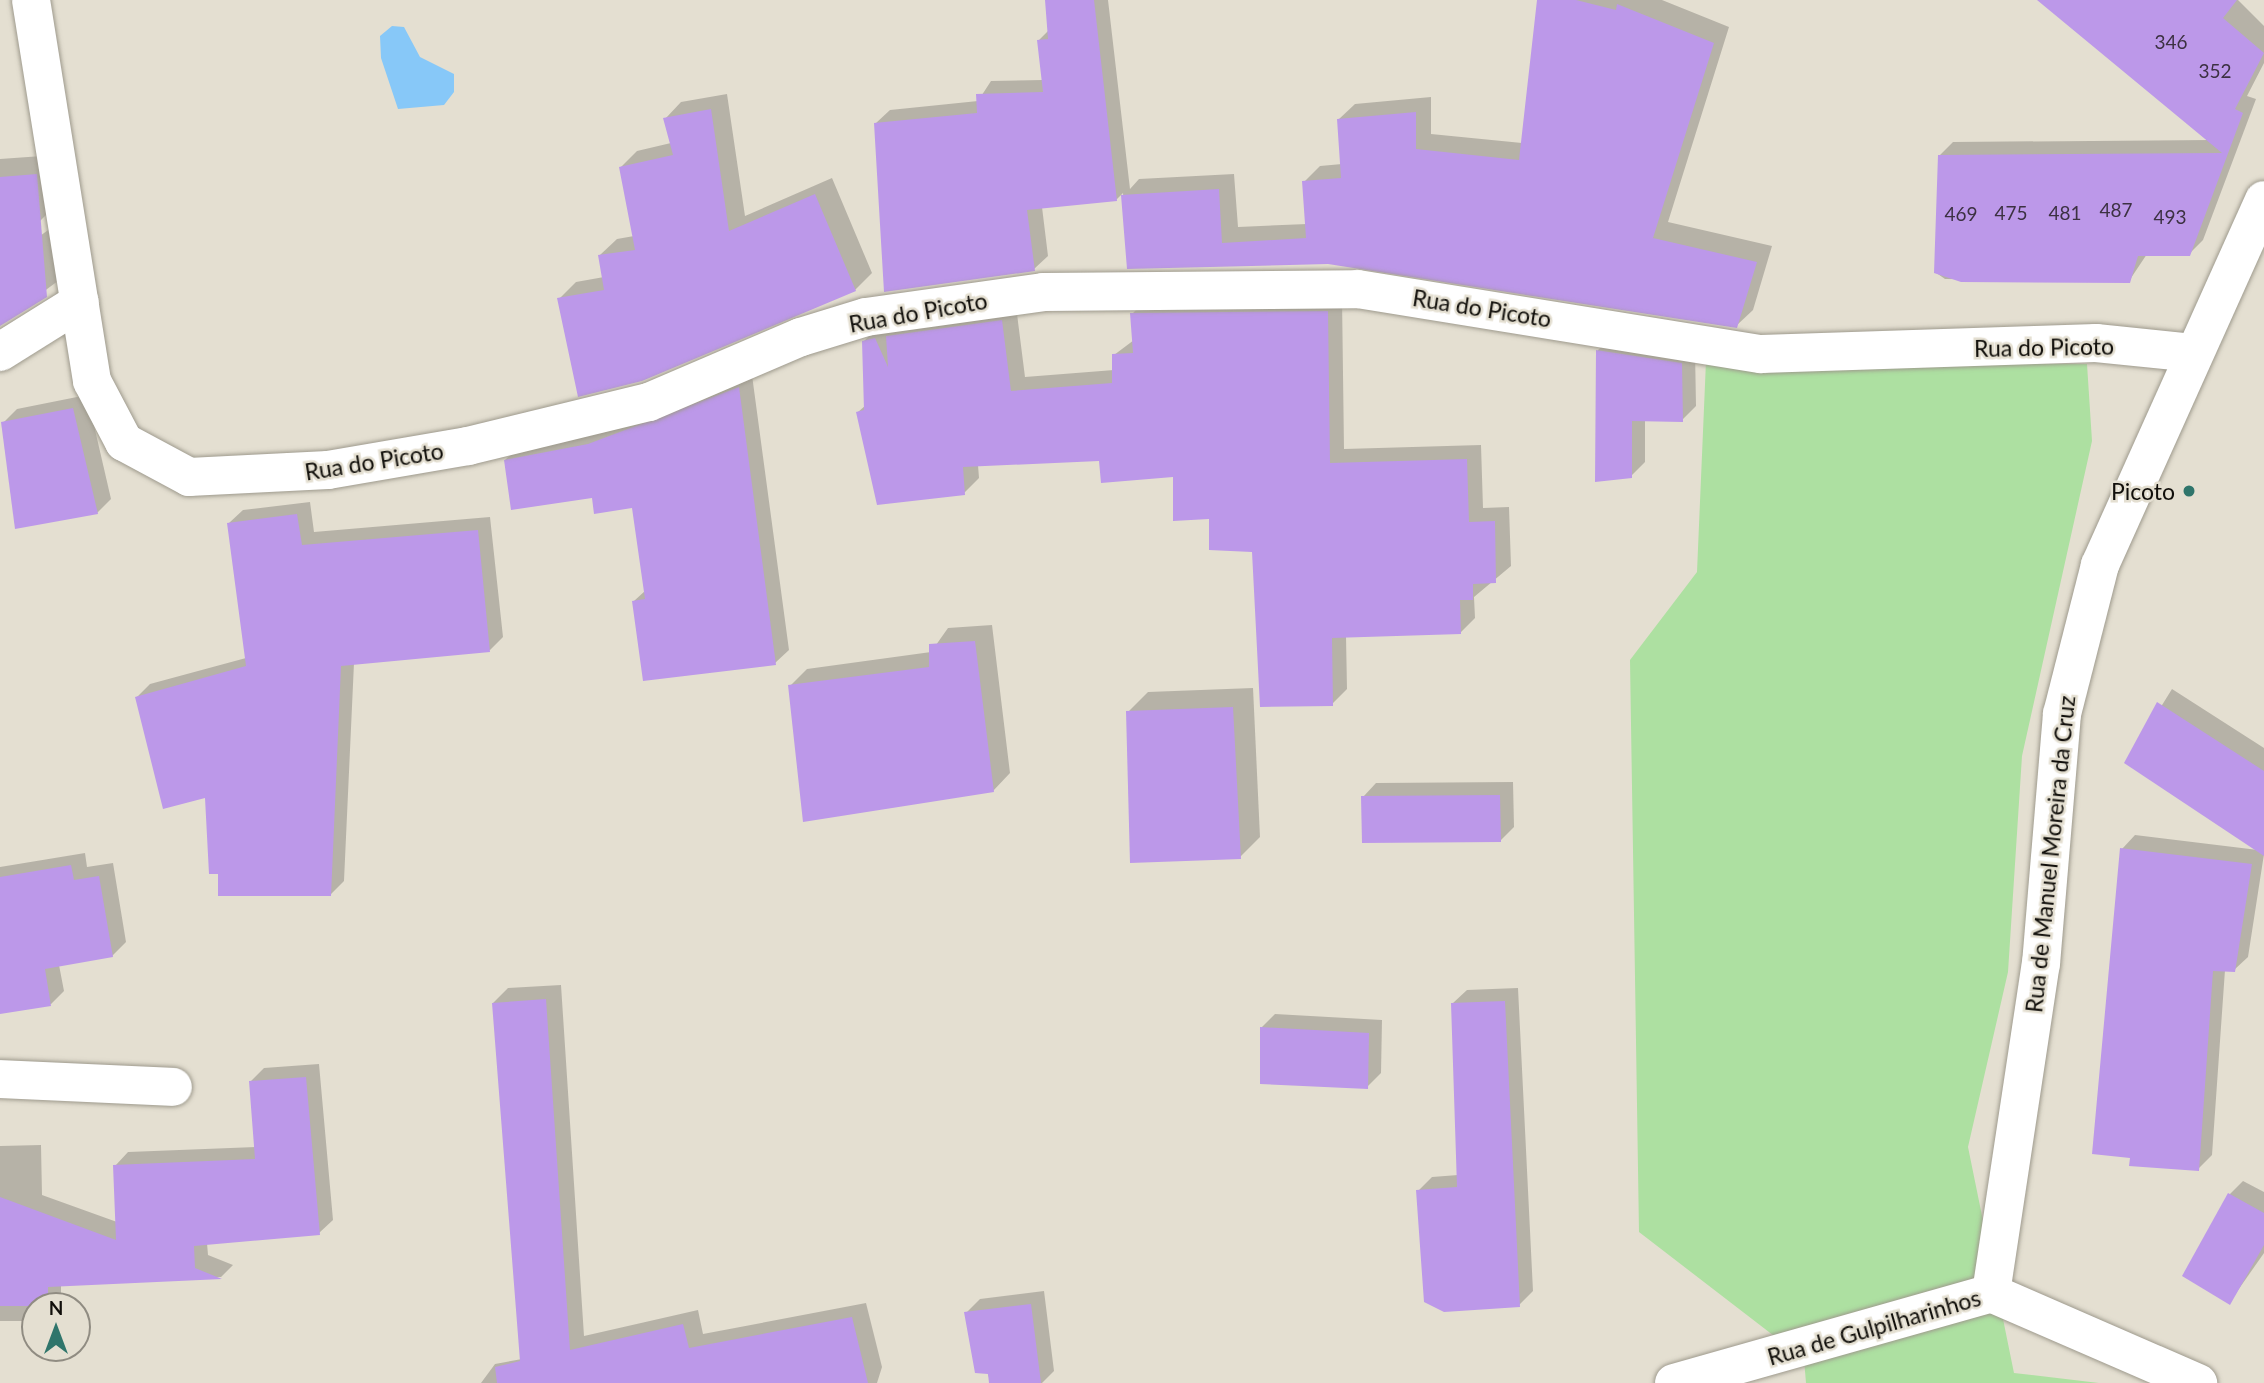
<!DOCTYPE html>
<html>
<head>
<meta charset="utf-8">
<style>
  body { margin:0 }
  #map { position:relative; width:2264px; height:1383px; overflow:hidden; background:#e4dfd1; font-family:Lato,sans-serif }
  div>[style] { position:absolute }
  .green>* { inset:0; background:#ade0a1 }
  .water>* { inset:0; background:#87c8f8 }
  .shadow>* { inset:0; background:#0003 }
  .building>* { inset:0; background:#bc98e9 }
  .roads { filter:drop-shadow(0 0 2px #9e9a8d) drop-shadow(0 0 2px #9e9a8d) }
  .street>* { height:38px; margin:-19px; padding:0 19px; transform-origin:19px; border-radius:19px; background:#fff }
  .secondary>* { height:38px; margin:-19px; padding:0 19px; transform-origin:19px; border-radius:19px; background:#fff }
  .dots>* { width:19px; height:19px; translate:-50% -50%; box-sizing:border-box; border:4px solid #e4dfd1; border-radius:50% }
  span { translate:-50% -50%; white-space:nowrap; text-align:center; line-height:1.15; -webkit-text-stroke:5px #e4dfd1; paint-order:stroke }
  .number-label { font-size:19px; color:#3c3142 }
  .number-label span { -webkit-text-stroke-width:0 }
  .street-label { font-size:23px; color:#110f0b }
  .poi-label { font-size:23px; color:#110f0b }
  .right { translate:-100% -50%; text-align:right }
  .north { position:absolute; left:21px; top:1292px; width:70px; height:70px; box-sizing:border-box; background:#e4dfd1; border:2px solid #908c82; border-radius:50%; rotate:0deg; font-size:19px; font-weight:700; line-height:28px; text-align:center; color:#110f0b }
  .north::after { content:''; display:block; margin:auto; width:24px; height:32px; background:#2f756b; clip-path:polygon(50% 0,100% 100%,50% 72%,0 100%) }
</style>
</head>
<body>
<div id="map">
  <div class="green">
    <div style="clip-path:polygon(1706px 361px,2087px 364px,2092px 441px,2022px 756px,2008px 972px,1968px 1147px,2014px 1373px,2099px 1383px,1806px 1383px,1804px 1359px,1639px 1232px,1630px 660px,1697px 572px)"></div>
  </div>
  <div class="water">
    <div style="clip-path:polygon(392px 26px,404px 27px,420px 57px,454px 74px,454px 92px,444px 105px,398px 109px,381px 58px,380px 36px)"></div>
  </div>
  <div class="shadow">
    <div style="clip-path:polygon(1047px 0,1108px 0,1130px 189px,1139px 179px,1234px 174px,1238px 227px,1307px 224px,1304px 182px,1320px 166px,1342px 164px,1338px 120px,1355px 104px,1431px 97px,1431px 134px,1522px 143px,1539px 0,1662px 0,1729px 27px,1668px 222px,1772px 246px,1753px 310px,1736px 326px,1328px 262px,1128px 268px,1123px 193px,1116px 200px,1042px 207px,1048px 256px,1034px 269px,876px 123px,890px 110px,978px 101px,991px 81px,1043px 80px,1039px 40px,1049px 30px)"></div>
    <div style="clip-path:polygon(2042px 0,2238px 0,2264px 26px,2264px 63px,2247px 96px,2256px 99px,2203px 240px,2189px 254px,2147px 254px,2129px 281px,1945px 279px,1935px 272px,1940px 155px,1953px 142px,2210px 140px)"></div>
    <div style="clip-path:polygon(727px 94px,745px 216px,832px 178px,872px 273px,855px 290px,559px 299px,576px 282px,604px 277px,600px 255px,617px 239px,634px 236px,620px 168px,637px 151px,671px 143px,665px 119px,681px 102px)"></div>
    <div style="clip-path:polygon(56px 155px,60px 201px,40px 221px,0 223px,0 159px)"></div>
    <div style="clip-path:polygon(62px 220px,66px 275px,0 324px,0 265px)"></div>
    <div style="clip-path:polygon(1342px 297px,1344px 449px,1481px 445px,1483px 508px,1509px 507px,1511px 566px,1474px 597px,1475px 618px,1460px 633px,1346px 636px,1347px 689px,1332px 704px,1254px 550px,1210px 518px,1175px 475px,1101px 459px,978px 465px,979px 478px,964px 493px,858px 412px,866px 405px,863px 342px,878px 327px,1016px 306px,1025px 377px,1114px 370px,1114px 355px,1134px 340px,1132px 314px,1147px 299px)"></div>
    <div style="clip-path:polygon(1612px 337px,1695px 350px,1696px 406px,1682px 420px,1645px 419px,1645px 462px,1631px 476px,1597px 480px,1598px 350px)"></div>
    <div style="clip-path:polygon(752px 375px,789px 650px,775px 663px,634px 601px,646px 590px,633px 506px,505px 460px,519px 447px)"></div>
    <div style="clip-path:polygon(87px 395px,111px 499px,97px 513px,3px 423px,17px 409px)"></div>
    <div style="clip-path:polygon(310px 502px,314px 532px,490px 517px,503px 637px,490px 650px,354px 663px,344px 881px,331px 894px,220px 872px,207px 796px,137px 697px,150px 684px,246px 658px,229px 523px,243px 510px)"></div>
    <div style="clip-path:polygon(992px 625px,1010px 773px,993px 791px,790px 686px,807px 669px,931px 652px,948px 628px)"></div>
    <div style="clip-path:polygon(1253px 688px,1260px 837px,1240px 857px,1128px 712px,1148px 692px)"></div>
    <div style="clip-path:polygon(2172px 689px,2264px 748px,2264px 854px,2248px 957px,2234px 970px,2225px 970px,2212px 1155px,2198px 1169px,2122px 849px,2135px 835px,2258px 850px,2126px 763px)"></div>
    <div style="clip-path:polygon(1513px 782px,1514px 827px,1500px 841px,1363px 797px,1376px 783px)"></div>
    <div style="clip-path:polygon(85px 853px,87px 867px,113px 863px,126px 942px,112px 956px,59px 965px,64px 991px,51px 1004px,0 1013px,0 867px)"></div>
    <div style="clip-path:polygon(561px 985px,584px 1336px,698px 1310px,703px 1334px,866px 1303px,882px 1367px,877px 1383px,481px 1383px,495px 1364px,522px 1359px,493px 1003px,508px 988px)"></div>
    <div style="clip-path:polygon(1518px 988px,1533px 1291px,1519px 1305px,1418px 1191px,1432px 1177px,1458px 1175px,1453px 1003px,1467px 990px)"></div>
    <div style="clip-path:polygon(1275px 1014px,1382px 1020px,1381px 1073px,1367px 1087px,1261px 1028px)"></div>
    <div style="clip-path:polygon(319px 1064px,333px 1220px,319px 1233px,207px 1243px,208px 1255px,233px 1265px,221px 1277px,61px 1284px,61px 1306px,35px 1306px,35px 1321px,0 1321px,0 1146px,41px 1145px,42px 1195px,117px 1222px,115px 1166px,128px 1152px,256px 1147px,250px 1082px,264px 1068px)"></div>
    <div style="clip-path:polygon(2243px 1181px,2264px 1192px,2264px 1253px,2229px 1303px,2230px 1194px)"></div>
    <div style="clip-path:polygon(1044px 1291px,1054px 1371px,1042px 1383px,991px 1383px,966px 1313px,980px 1299px)"></div>
  </div>
  <div class="building">
    <div style="clip-path:polygon(1045px 0,1094px 0,1117px 201px,1027px 210px,1035px 271px,884px 292px,874px 123px,977px 113px,976px 94px,1043px 92px,1037px 40px,1048px 39px)"></div>
    <div style="clip-path:polygon(1537px 0,1576px 0,1616px 10px,1617px 4px,1714px 43px,1653px 238px,1757px 262px,1737px 328px,1328px 264px,1127px 269px,1121px 195px,1219px 189px,1222px 243px,1306px 238px,1302px 181px,1341px 178px,1337px 119px,1416px 112px,1416px 149px,1519px 160px)"></div>
    <div style="clip-path:polygon(2037px 0,2237px 0,2223px 18px,2264px 53px,2235px 109px,2243px 113px,2190px 256px,2138px 256px,2130px 283px,1961px 282px,1934px 273px,1938px 155px,2222px 153px)"></div>
    <div style="clip-path:polygon(711px 109px,729px 231px,815px 194px,856px 291px,642px 381px,578px 397px,557px 298px,604px 290px,598px 255px,635px 250px,619px 167px,673px 155px,663px 118px)"></div>
    <div style="clip-path:polygon(37px 174px,47px 297px,0 326px,0 177px)"></div>
    <div style="clip-path:polygon(1328px 311px,1330px 463px,1467px 459px,1469px 522px,1495px 521px,1496px 583px,1473px 584px,1473px 600px,1460px 600px,1461px 634px,1332px 638px,1333px 706px,1260px 707px,1252px 552px,1209px 550px,1209px 519px,1173px 521px,1173px 477px,1101px 483px,1099px 461px,963px 467px,965px 495px,877px 505px,856px 412px,864px 410px,862px 341px,875px 338px,888px 367px,886px 336px,1002px 320px,1011px 391px,1112px 383px,1112px 354px,1133px 353px,1130px 313px)"></div>
    <div style="clip-path:polygon(1596px 350px,1682px 363px,1683px 422px,1632px 421px,1632px 478px,1595px 482px)"></div>
    <div style="clip-path:polygon(739px 387px,776px 665px,643px 681px,632px 601px,645px 599px,632px 508px,594px 514px,592px 498px,511px 510px,504px 460px,588px 444px)"></div>
    <div style="clip-path:polygon(73px 408px,98px 514px,15px 529px,1px 422px)"></div>
    <div style="clip-path:polygon(297px 514px,302px 545px,478px 530px,490px 652px,341px 666px,331px 896px,218px 896px,218px 874px,209px 874px,205px 798px,163px 809px,135px 697px,246px 666px,227px 523px)"></div>
    <div style="clip-path:polygon(975px 641px,994px 792px,803px 822px,788px 685px,929px 667px,929px 644px)"></div>
    <div style="clip-path:polygon(2157px 702px,2264px 771px,2264px 856px,2124px 763px)"></div>
    <div style="clip-path:polygon(1233px 707px,1241px 859px,1130px 863px,1126px 711px)"></div>
    <div style="clip-path:polygon(1500px 795px,1501px 842px,1362px 843px,1361px 796px)"></div>
    <div style="clip-path:polygon(2120px 848px,2252px 864px,2235px 972px,2213px 971px,2199px 1171px,2129px 1166px,2130px 1158px,2092px 1154px)"></div>
    <div style="clip-path:polygon(71px 865px,74px 880px,99px 876px,113px 957px,45px 969px,51px 1006px,0 1014px,0 877px)"></div>
    <div style="clip-path:polygon(546px 999px,570px 1350px,683px 1324px,689px 1348px,852px 1317px,868px 1383px,497px 1383px,495px 1367px,520px 1361px,492px 1003px)"></div>
    <div style="clip-path:polygon(1505px 1001px,1520px 1307px,1444px 1312px,1424px 1302px,1416px 1190px,1457px 1187px,1451px 1003px)"></div>
    <div style="clip-path:polygon(1260px 1027px,1369px 1033px,1368px 1089px,1260px 1084px)"></div>
    <div style="clip-path:polygon(306px 1077px,320px 1235px,194px 1246px,195px 1268px,222px 1279px,48px 1287px,48px 1306px,0 1306px,0 1197px,116px 1240px,113px 1165px,255px 1159px,249px 1081px)"></div>
    <div style="clip-path:polygon(2228px 1193px,2264px 1213px,2264px 1245px,2230px 1305px,2182px 1276px)"></div>
    <div style="clip-path:polygon(1031px 1304px,1041px 1383px,989px 1383px,988px 1374px,975px 1373px,964px 1312px)"></div>
  </div>
  <div class="roads">
    <div class="street">
      <div style="left:31px;top:0;width:386px;rotate:80.9deg"></div>
      <div style="left:92px;top:381px;width:69px;rotate:62.3deg"></div>
      <div style="left:124px;top:442px;width:74px;rotate:28.3deg"></div>
      <div style="left:189px;top:477px;width:139px;rotate:-2.9deg"></div>
      <div style="left:328px;top:470px;width:142px;rotate:-9.7deg"></div>
      <div style="left:468px;top:446px;width:186px;rotate:-13.7deg"></div>
      <div style="left:649px;top:402px;width:165px;rotate:-23.2deg"></div>
      <div style="left:801px;top:337px;width:68px;rotate:-17.1deg"></div>
      <div style="left:866px;top:317px;width:179px;rotate:-8deg"></div>
      <div style="left:1043px;top:292px;width:315px;rotate:-0.5deg"></div>
      <div style="left:1358px;top:289px;width:408px;rotate:9.2deg"></div>
      <div style="left:1761px;top:354px;width:335px;rotate:-1.9deg"></div>
      <div style="left:2096px;top:343px;width:97px;rotate:5.9deg"></div>
      <div style="left:0;top:352px;width:94px;rotate:-32deg"></div>
      <div style="left:0;top:1079px;width:173px;rotate:2.6deg"></div>
    </div>
    <div class="secondary">
      <div style="left:1991px;top:1293px;width:333px;rotate:-81.4deg"></div>
      <div style="left:2041px;top:964px;width:251px;rotate:-85.2deg"></div>
      <div style="left:2062px;top:714px;width:154px;rotate:-75.7deg"></div>
      <div style="left:2100px;top:565px;width:400px;rotate:-65.8deg"></div>
      <div style="left:1991px;top:1293px;width:226px;rotate:23.5deg"></div>
      <div style="left:1674px;top:1383px;width:330px;rotate:-15.8deg"></div>
    </div>
  </div>
  <div class="dots">
    <div style="left:2189px;top:491px;background:#2f756b"></div>
  </div>
  <div class="number-label">
    <span style="left:2171px;top:42px">346</span>
    <span style="left:2215px;top:71px">352</span>
    <span style="left:2116px;top:210px">487</span>
    <span style="left:2011px;top:213px">475</span>
    <span style="left:2065px;top:213px">481</span>
    <span style="left:1961px;top:214px">469</span>
    <span style="left:2170px;top:217px">493</span>
  </div>
  <div class="street-label">
    <span style="left:1482px;top:308px;rotate:9deg">Rua do Picoto</span>
    <span style="left:918px;top:312px;rotate:-10deg">Rua do Picoto</span>
    <span style="left:2044px;top:347px;rotate:-1deg">Rua do Picoto</span>
    <span style="left:374px;top:461px;rotate:-9deg">Rua do Picoto</span>
    <span style="left:2050px;top:854px;rotate:-84deg">Rua de Manuel Moreira da Cruz</span>
    <span style="left:1874px;top:1327px;rotate:-16deg">Rua de Gulpilharinhos</span>
  </div>
  <div class="poi-label">
    <span class="right" style="left:2175px;top:491px">Picoto</span>
  </div>
  <div class="north">N</div>
</div>
</body>
</html>
